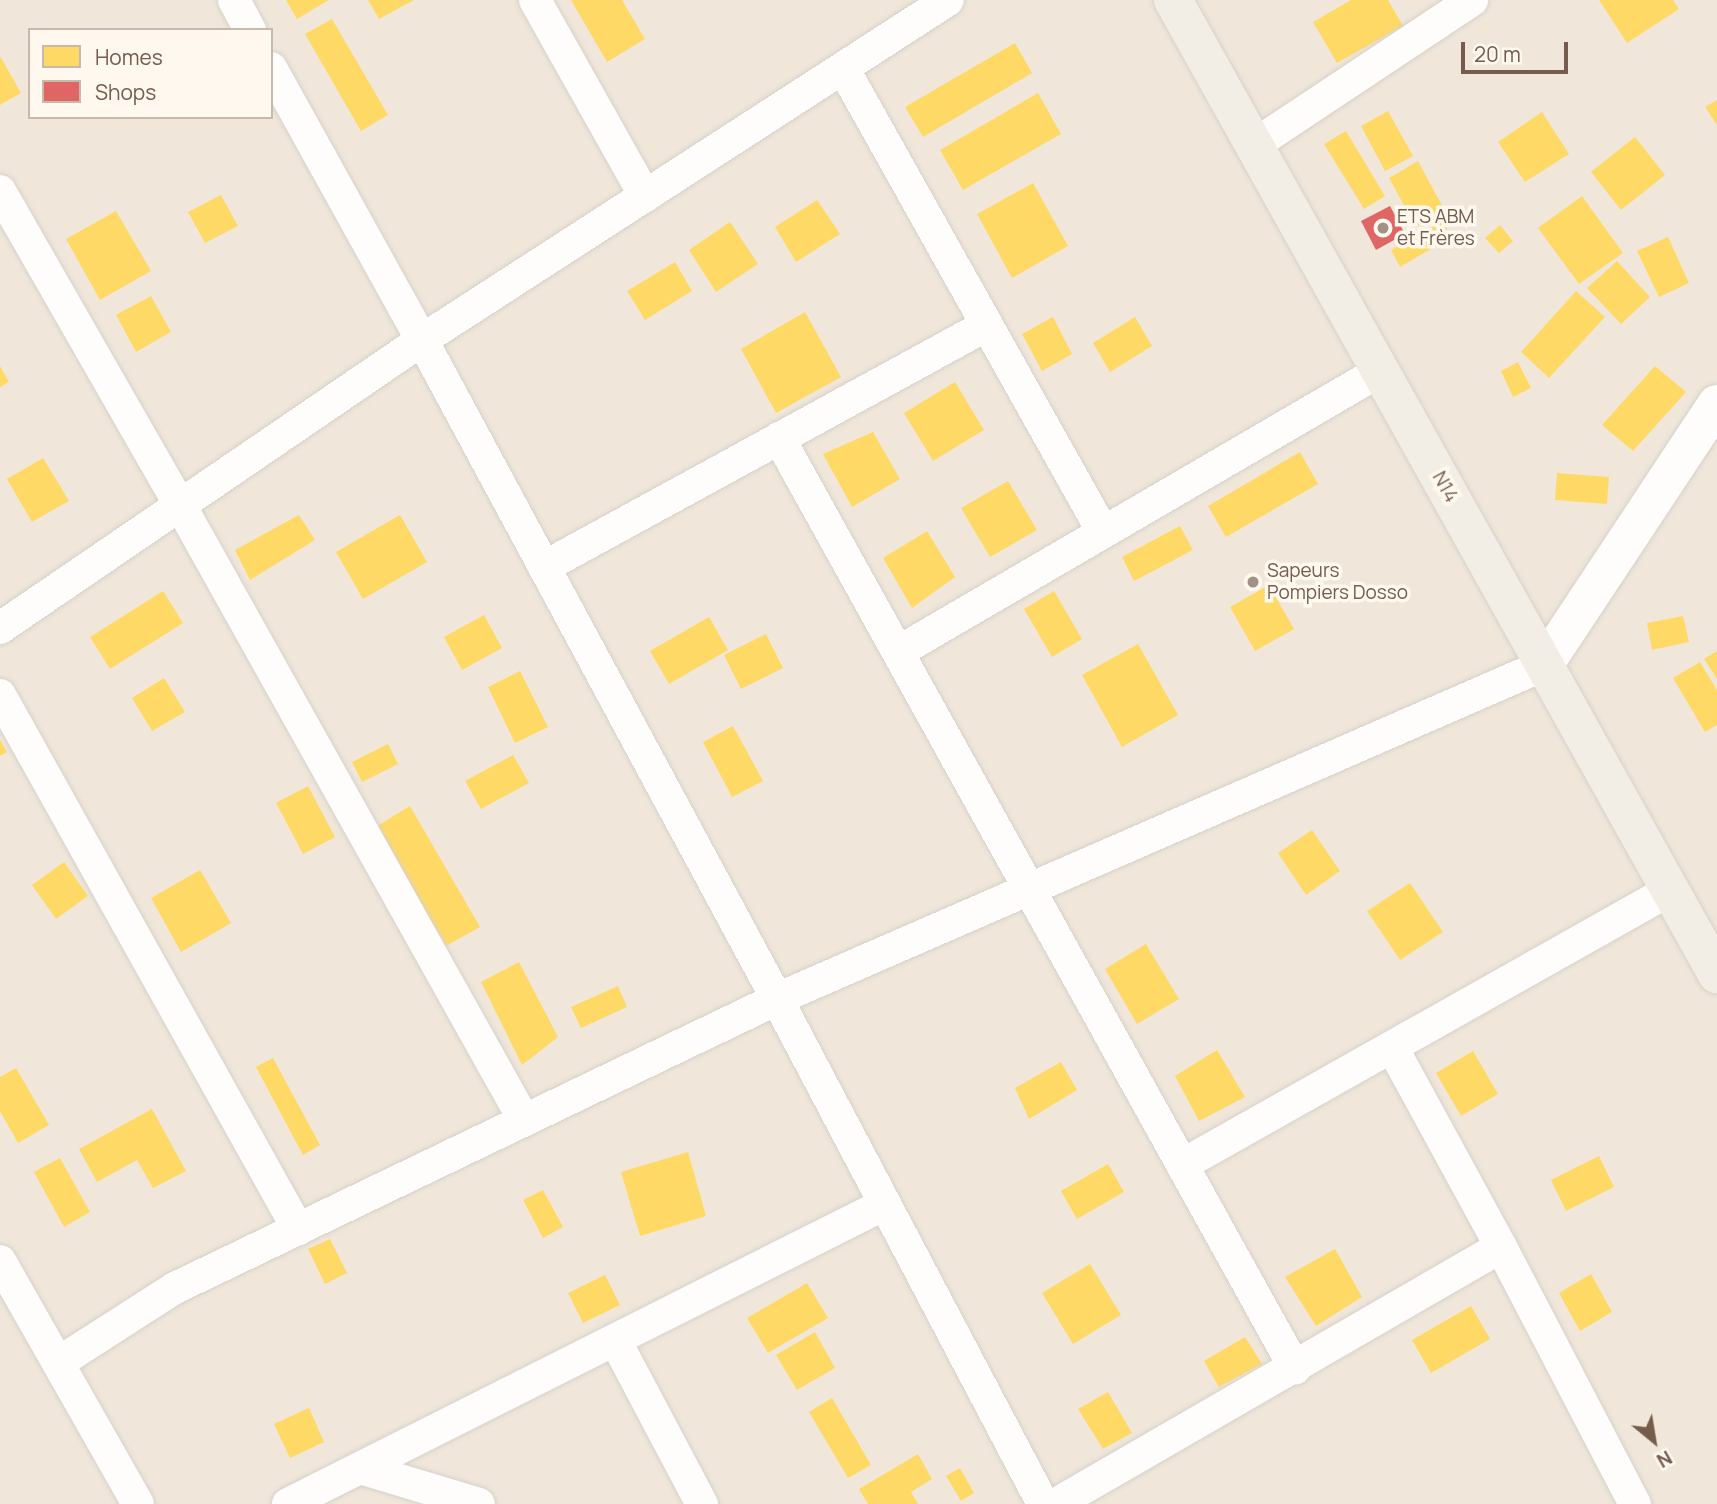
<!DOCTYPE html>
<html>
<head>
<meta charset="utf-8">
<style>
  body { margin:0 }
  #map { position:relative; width:1717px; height:1504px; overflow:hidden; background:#f7f4ec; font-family:Manrope,sans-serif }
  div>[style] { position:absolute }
  .residential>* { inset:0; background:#f0e7da }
  .homes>* { inset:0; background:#ffd966 }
  .shops>* { inset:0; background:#e06666 }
  .roads { filter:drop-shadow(0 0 2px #d7d1ca) drop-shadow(0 0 2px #d7d1ca) }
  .street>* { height:32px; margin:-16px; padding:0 16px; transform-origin:16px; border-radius:16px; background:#fefdfc }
  .secondary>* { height:38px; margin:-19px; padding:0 19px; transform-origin:19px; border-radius:19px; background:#fefdfc }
  .primary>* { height:38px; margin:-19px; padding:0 19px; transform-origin:19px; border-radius:19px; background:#f2eee6 }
  .dots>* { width:19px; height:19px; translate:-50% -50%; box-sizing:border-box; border:4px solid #fef8ee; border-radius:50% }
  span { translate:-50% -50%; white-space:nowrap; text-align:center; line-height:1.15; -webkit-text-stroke:7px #fef8ee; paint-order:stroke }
  .poi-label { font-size:19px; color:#755c4c }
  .left { translate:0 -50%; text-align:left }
  .street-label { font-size:19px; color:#755c4c }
  .legend { position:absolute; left:28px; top:28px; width:245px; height:91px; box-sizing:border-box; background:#fef8ee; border:2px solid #c7baad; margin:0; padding:9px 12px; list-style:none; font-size:21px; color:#755c4c }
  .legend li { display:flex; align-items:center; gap:14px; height:35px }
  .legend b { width:35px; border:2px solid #c7baad }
  .north { position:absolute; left:1619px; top:1406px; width:70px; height:70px; -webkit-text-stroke:5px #fef8ee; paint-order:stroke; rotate:150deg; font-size:19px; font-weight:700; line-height:28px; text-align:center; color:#755c4c }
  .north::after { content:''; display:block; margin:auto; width:24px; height:32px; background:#755c4c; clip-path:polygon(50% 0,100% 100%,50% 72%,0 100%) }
  .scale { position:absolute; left:1461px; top:42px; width:107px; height:32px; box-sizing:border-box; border:4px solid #755c4c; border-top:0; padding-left:9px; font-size:21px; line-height:24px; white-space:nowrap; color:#755c4c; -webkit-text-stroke:5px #fef8ee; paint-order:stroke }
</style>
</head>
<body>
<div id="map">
  <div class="residential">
    <div style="clip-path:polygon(evenodd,0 0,1717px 0,1717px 1504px,0 1504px,0 0,30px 30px,271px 30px,271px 117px,30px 117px,30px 30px)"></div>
  </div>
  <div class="homes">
    <div style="clip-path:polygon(286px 0,329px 0,297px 19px)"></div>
    <div style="clip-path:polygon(368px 0,414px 0,379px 19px)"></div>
    <div style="clip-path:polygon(571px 0,622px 0,645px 39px,607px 62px)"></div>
    <div style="clip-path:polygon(1351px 0,1388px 0,1403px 26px,1337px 63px,1313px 22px)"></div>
    <div style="clip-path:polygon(1599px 0,1673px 0,1679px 9px,1627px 43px)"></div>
    <div style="clip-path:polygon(332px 19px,388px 115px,361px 131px,305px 34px)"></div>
    <div style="clip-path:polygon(1015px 43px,1032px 73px,923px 137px,905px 107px)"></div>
    <div style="clip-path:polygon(0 56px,21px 93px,0 105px)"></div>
    <div style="clip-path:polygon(1038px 93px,1061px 134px,963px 190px,940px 150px)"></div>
    <div style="clip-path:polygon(1717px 100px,1717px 125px,1705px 107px)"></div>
    <div style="clip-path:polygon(1388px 111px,1413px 156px,1385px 171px,1361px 126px)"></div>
    <div style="clip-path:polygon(1542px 112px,1569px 154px,1525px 182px,1498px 142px)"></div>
    <div style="clip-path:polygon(1346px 131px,1385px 196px,1364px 209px,1324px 144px)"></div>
    <div style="clip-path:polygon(1635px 137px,1665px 175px,1621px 210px,1591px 172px)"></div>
    <div style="clip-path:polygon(1418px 161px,1445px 211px,1416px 227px,1389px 178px)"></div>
    <div style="clip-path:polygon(1033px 183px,1068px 246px,1012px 278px,977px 214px)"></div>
    <div style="clip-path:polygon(221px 195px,238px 226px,205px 243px,188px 212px)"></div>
    <div style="clip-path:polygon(1582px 196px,1623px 253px,1579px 284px,1538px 228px)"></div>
    <div style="clip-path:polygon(817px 200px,840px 234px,796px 262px,775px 227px)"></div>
    <div style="clip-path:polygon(116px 211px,151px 271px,100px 300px,66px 239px)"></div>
    <div style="clip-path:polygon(1442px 221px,1451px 237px,1400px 267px,1391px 250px)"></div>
    <div style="clip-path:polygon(730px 222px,758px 264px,716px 292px,689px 250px)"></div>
    <div style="clip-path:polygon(1500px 225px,1513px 241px,1499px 253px,1485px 238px)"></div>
    <div style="clip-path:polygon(1668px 237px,1689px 283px,1659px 297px,1637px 251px)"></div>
    <div style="clip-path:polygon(1617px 261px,1650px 297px,1621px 324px,1587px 288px)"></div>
    <div style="clip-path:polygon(675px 262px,692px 291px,645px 320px,627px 291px)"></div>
    <div style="clip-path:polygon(1576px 291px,1605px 317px,1549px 378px,1521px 352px)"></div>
    <div style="clip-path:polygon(151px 296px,171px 332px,136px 352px,116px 315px)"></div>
    <div style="clip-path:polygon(805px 312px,841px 377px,776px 413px,741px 349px)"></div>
    <div style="clip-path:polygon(1053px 317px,1072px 354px,1042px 371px,1022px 334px)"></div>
    <div style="clip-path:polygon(1135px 317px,1152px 346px,1110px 372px,1093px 343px)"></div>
    <div style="clip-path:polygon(1518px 362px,1531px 388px,1513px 397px,1501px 371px)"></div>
    <div style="clip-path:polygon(0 366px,9px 382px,0 387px)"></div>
    <div style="clip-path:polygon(1655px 366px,1686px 392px,1633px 451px,1602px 425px)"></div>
    <div style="clip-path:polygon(955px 382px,984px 430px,933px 461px,904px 413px)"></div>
    <div style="clip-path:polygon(873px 432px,900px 479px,852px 507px,823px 454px)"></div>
    <div style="clip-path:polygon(1300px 452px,1318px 484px,1226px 537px,1208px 506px)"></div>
    <div style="clip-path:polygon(43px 458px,69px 501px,32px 522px,7px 479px)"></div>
    <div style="clip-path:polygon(1557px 473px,1609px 477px,1607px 504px,1555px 500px)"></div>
    <div style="clip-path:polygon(1008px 481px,1037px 530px,990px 557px,961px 508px)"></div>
    <div style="clip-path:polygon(299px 515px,315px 540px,250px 580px,235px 550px)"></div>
    <div style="clip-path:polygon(400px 515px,427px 562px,363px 599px,336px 552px)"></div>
    <div style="clip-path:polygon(1180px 526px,1193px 550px,1134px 581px,1122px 557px)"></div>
    <div style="clip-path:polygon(927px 531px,955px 577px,912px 608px,883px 558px)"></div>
    <div style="clip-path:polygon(1269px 585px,1294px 629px,1255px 651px,1230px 607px)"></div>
    <div style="clip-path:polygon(163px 591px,183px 623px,110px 669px,90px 637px)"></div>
    <div style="clip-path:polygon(1054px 591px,1082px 639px,1052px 657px,1024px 609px)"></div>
    <div style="clip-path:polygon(484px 615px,502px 648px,462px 670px,444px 637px)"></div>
    <div style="clip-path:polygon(1683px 616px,1689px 642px,1652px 650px,1647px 623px)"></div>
    <div style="clip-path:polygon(709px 617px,728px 650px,669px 684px,650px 651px)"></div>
    <div style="clip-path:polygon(766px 634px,783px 668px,741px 689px,724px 655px)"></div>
    <div style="clip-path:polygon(1138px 644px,1178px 715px,1122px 747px,1082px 675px)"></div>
    <div style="clip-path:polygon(1717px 651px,1717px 679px,1704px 659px)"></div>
    <div style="clip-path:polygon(1700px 662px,1717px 690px,1717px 725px,1705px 732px,1673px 678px)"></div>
    <div style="clip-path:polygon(520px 671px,548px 727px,515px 743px,488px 687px)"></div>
    <div style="clip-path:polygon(164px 678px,185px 712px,152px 731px,132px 698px)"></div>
    <div style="clip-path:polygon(733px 726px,763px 781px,732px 797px,703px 742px)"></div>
    <div style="clip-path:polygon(0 740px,7px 752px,0 756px)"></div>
    <div style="clip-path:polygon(388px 744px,398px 764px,362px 782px,352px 762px)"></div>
    <div style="clip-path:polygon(513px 755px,529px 783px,481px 809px,465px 781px)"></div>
    <div style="clip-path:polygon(308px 786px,335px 837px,303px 854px,276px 803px)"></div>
    <div style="clip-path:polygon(410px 806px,480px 927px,446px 946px,377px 826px)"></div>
    <div style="clip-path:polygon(1312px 830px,1340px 871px,1306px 895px,1278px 853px)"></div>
    <div style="clip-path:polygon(64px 862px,88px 896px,56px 919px,32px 885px)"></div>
    <div style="clip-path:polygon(200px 870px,231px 923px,181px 952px,151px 898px)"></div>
    <div style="clip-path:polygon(1410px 883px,1443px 932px,1400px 960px,1367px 911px)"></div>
    <div style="clip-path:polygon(1146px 944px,1179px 999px,1137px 1024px,1105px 969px)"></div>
    <div style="clip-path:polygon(519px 962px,558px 1037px,522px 1065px,481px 982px)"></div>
    <div style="clip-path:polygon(618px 986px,627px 1007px,581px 1028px,571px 1007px)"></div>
    <div style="clip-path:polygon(1217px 1050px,1245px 1097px,1199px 1121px,1175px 1076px)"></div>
    <div style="clip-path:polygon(1473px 1051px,1498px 1094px,1461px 1116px,1436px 1073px)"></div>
    <div style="clip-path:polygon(273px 1058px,320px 1145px,303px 1155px,256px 1067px)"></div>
    <div style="clip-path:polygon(1061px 1062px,1077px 1090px,1029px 1119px,1015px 1088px)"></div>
    <div style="clip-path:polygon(16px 1068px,49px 1125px,18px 1143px,0 1111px,0 1077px)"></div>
    <div style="clip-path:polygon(152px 1109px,186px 1171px,153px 1188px,137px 1160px,97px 1182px,79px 1149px)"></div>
    <div style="clip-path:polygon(688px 1152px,706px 1216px,640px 1236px,621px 1172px)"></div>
    <div style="clip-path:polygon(1599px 1156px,1614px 1187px,1566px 1211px,1551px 1180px)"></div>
    <div style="clip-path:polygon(60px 1158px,90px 1212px,64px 1227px,34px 1172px)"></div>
    <div style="clip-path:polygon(1108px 1164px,1124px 1192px,1077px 1219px,1061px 1191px)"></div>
    <div style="clip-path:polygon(543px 1190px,563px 1227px,543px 1238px,523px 1200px)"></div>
    <div style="clip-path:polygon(330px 1239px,347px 1273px,325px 1284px,308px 1249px)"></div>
    <div style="clip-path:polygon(1335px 1249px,1362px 1297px,1316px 1326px,1285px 1277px)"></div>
    <div style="clip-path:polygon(1090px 1264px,1121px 1315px,1073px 1344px,1042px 1293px)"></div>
    <div style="clip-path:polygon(1591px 1274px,1612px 1312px,1580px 1331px,1559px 1293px)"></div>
    <div style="clip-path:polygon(605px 1275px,620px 1305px,583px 1323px,568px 1293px)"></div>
    <div style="clip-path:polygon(807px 1283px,828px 1318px,768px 1353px,747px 1318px)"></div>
    <div style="clip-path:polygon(1471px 1306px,1490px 1339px,1431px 1373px,1412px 1340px)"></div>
    <div style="clip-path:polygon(815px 1332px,835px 1368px,797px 1390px,776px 1355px)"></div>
    <div style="clip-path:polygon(1245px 1337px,1262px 1364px,1219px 1387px,1204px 1361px)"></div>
    <div style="clip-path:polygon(1108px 1392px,1132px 1433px,1103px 1449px,1078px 1409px)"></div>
    <div style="clip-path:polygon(832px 1398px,871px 1465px,848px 1478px,809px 1412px)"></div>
    <div style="clip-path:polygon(309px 1408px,324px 1442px,290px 1458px,274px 1424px)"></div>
    <div style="clip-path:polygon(918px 1454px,932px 1479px,911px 1492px,918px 1504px,868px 1504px,859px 1489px)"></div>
    <div style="clip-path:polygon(960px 1468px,974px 1493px,961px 1501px,946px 1476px)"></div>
  </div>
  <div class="shops">
    <div style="clip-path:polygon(1390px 206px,1405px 234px,1376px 250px,1361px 221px)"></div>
  </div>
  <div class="roads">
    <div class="street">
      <div style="left:234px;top:0;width:34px;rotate:62deg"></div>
      <div style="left:535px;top:0;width:225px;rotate:60.7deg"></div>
      <div style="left:271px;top:68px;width:311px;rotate:61deg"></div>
      <div style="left:422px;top:340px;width:749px;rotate:61.69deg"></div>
      <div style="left:777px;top:999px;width:571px;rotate:62.22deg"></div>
      <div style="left:843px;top:68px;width:532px;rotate:60.74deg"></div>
      <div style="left:1254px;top:145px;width:262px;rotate:-33.6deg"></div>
      <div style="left:0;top:191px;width:362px;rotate:60.2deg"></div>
      <div style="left:180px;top:505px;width:705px;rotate:60.78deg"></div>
      <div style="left:779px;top:438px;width:1064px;rotate:60.98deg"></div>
      <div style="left:544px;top:567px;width:505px;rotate:-28.65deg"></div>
      <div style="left:0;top:628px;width:511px;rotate:-34.31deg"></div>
      <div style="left:422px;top:340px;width:626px;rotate:-32.88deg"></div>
      <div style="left:898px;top:652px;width:558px;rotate:-30.24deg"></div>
      <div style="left:0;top:695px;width:612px;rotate:60.84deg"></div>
      <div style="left:1392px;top:1047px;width:228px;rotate:61.4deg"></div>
      <div style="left:1501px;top:1247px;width:290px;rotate:62.5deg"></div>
      <div style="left:1182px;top:1165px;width:560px;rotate:-29.4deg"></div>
      <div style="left:0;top:1261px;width:279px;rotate:60.4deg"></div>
      <div style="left:615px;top:1340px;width:186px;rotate:62.1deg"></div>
      <div style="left:58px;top:1363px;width:139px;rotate:-32.7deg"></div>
      <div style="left:175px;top:1288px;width:668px;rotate:-25.64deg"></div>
      <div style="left:777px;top:999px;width:837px;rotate:-23.53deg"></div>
      <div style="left:360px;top:1468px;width:124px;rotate:16.8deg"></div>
      <div style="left:288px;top:1504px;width:668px;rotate:-26.68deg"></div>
      <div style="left:1056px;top:1504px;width:514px;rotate:-30.01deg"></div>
    </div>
    <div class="secondary">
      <div style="left:1544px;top:665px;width:313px;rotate:-56.5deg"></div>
    </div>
    <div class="primary">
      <div style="left:1173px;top:0;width:1116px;rotate:60.82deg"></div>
    </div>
  </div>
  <div class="dots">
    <div style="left:1383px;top:228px;background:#a29184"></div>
    <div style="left:1253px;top:582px;background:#a29184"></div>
  </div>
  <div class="poi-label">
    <span class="left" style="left:1397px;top:228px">ETS ABM<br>et Frères</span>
    <span class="left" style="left:1267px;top:582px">Sapeurs<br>Pompiers Dosso</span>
  </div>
  <div class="street-label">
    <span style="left:1445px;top:487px;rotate:61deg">N14</span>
  </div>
  <ul class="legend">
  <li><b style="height:19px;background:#ffd966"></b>Homes</li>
  <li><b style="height:19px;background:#e06666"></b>Shops</li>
  </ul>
  <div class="north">N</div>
  <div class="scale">20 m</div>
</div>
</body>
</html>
